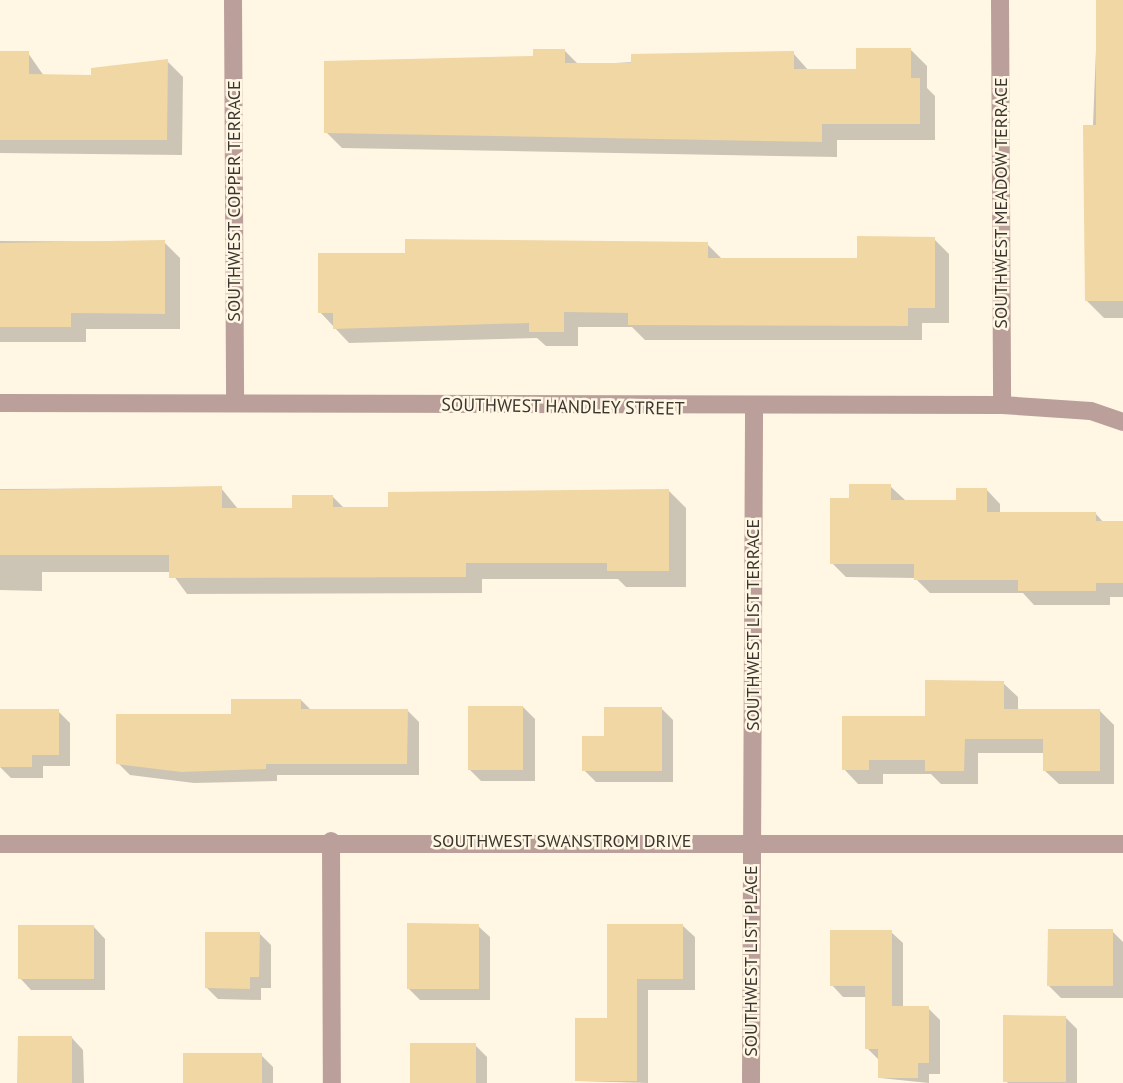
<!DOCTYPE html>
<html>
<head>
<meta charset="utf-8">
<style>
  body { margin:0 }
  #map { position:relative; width:1123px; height:1083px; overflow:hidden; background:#fff6e3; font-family:"PT Sans",sans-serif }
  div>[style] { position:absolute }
  .shadow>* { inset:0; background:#0003 }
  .building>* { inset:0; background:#f0d7a3 }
  .street>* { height:18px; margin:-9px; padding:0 9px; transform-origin:9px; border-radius:9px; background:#ba9f9a }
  span { translate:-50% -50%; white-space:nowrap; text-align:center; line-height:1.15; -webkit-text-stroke:5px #fff6e3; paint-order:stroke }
  .street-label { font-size:18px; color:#3a362f }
</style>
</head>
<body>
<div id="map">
  <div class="shadow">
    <div style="clip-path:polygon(1098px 0,1123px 0,1123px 318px,1104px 318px,1086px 300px)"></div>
    <div style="clip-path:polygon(911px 50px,927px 66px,927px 88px,935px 96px,935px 140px,837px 140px,837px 157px,342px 148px,326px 132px,565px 51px,579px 65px,793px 53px,809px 71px,858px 71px)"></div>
    <div style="clip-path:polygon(0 53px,28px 53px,44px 76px,92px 77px,167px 61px,183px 77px,182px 155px,0 153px)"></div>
    <div style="clip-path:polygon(934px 239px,949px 254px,949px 323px,922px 323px,922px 340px,645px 340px,632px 327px,578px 327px,578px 346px,546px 346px,537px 338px,349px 343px,320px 312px,406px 255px,707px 244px,723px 260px,859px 260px)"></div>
    <div style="clip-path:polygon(0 241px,164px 242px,180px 258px,180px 329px,86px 329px,86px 342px,0 342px)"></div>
    <div style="clip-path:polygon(890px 486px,905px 500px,958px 502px,986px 489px,1000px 504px,1000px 514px,1096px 514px,1104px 523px,1123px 523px,1123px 597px,1110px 597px,1110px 605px,1034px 605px,1023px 593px,930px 593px,915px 578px,846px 577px,832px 563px,850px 499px)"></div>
    <div style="clip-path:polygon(221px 488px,238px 509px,294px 509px,332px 496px,345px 509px,390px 509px,669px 491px,686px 508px,686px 587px,626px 587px,618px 579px,482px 579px,482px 593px,187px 594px,171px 572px,42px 572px,42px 591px,0 590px,0 489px)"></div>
    <div style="clip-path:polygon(1003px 683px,1018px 697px,1018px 711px,1100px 711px,1114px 725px,1114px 784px,1059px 784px,1044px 770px,1045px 753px,978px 753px,978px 784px,941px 784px,931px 774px,883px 774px,883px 784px,858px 784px,844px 769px,927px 718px)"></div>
    <div style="clip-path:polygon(301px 700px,311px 710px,407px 710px,419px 722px,419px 775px,277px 775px,277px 781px,194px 783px,130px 775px,118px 763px)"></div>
    <div style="clip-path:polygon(523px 707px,535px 719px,535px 781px,481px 781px,469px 769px)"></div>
    <div style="clip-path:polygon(662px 709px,673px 720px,673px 782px,596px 782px,584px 770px,605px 738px)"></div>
    <div style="clip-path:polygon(0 711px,58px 711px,70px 723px,70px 766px,43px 766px,43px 778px,11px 778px,0 767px)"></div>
    <div style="clip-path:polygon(478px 926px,490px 937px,490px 1000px,420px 1000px,408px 988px)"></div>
    <div style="clip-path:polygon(609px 926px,683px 926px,695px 937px,695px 990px,648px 990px,648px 1083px,577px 1081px,609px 1020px)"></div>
    <div style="clip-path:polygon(94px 927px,105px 939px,105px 990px,31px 990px,20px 978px)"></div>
    <div style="clip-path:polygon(1112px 931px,1123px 942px,1123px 998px,1061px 998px,1049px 986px)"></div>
    <div style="clip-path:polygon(891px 932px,903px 943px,903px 1008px,928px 1008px,940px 1020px,940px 1074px,929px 1074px,929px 1083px,880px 1078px,879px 1060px,867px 1048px,867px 997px,843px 997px,832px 985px)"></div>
    <div style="clip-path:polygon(259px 933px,271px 945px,271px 988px,261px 988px,261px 1000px,218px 999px,206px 987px)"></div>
    <div style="clip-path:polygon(1066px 1018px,1077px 1029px,1077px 1083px,1007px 1083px)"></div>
    <div style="clip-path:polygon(72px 1038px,83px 1050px,84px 1083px,19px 1083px)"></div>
    <div style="clip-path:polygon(475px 1045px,487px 1057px,487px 1083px,412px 1083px)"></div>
    <div style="clip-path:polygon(261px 1055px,273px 1067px,273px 1083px,185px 1083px)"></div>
  </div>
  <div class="building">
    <div style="clip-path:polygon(1096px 0,1123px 0,1123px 301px,1085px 301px,1083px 125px,1096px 125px)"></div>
    <div style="clip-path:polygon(856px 48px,911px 48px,911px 78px,920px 78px,920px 124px,822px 124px,822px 142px,324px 133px,324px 61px,533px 56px,533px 49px,565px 49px,565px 63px,631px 63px,631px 54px,794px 51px,794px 69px,856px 69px)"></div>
    <div style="clip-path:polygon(0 51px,29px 51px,29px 74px,91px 75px,91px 68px,168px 59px,167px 140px,0 140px)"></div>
    <div style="clip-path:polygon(857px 236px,935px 237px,935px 308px,908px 308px,908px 326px,628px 325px,628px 313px,564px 312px,564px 332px,529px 332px,529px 323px,333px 329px,333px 313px,318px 313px,318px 253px,405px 253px,405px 239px,708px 242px,708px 258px,857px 258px)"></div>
    <div style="clip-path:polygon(165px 240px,165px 314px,71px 313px,71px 327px,0 327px,0 243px)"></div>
    <div style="clip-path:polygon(849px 484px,891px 484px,891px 500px,956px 500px,956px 488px,987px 488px,987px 512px,1096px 512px,1096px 521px,1123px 521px,1123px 583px,1096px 583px,1096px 591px,1018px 591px,1018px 580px,914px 580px,914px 564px,830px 564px,830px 498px,849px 498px)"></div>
    <div style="clip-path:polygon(222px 486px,222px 508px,292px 508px,292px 495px,333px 495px,333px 507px,388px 507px,388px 492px,669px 489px,669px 571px,607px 571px,607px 563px,466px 563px,466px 577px,169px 578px,169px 555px,0 555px,0 490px)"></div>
    <div style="clip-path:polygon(925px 680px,1004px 681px,1004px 709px,1100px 709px,1100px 771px,1043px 771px,1043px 739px,965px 739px,964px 771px,925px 771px,925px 760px,869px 760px,869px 770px,842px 770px,842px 716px,925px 716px)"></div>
    <div style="clip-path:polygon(231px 699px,301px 699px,301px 709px,408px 709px,407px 764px,266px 764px,266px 769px,181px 772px,116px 764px,116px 714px,231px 714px)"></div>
    <div style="clip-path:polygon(468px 706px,523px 706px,523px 770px,468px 770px)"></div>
    <div style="clip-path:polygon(604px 707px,662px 707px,662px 771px,582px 771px,582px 736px,604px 736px)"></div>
    <div style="clip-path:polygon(0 709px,59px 709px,59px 755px,32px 755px,32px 767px,0 767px)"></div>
    <div style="clip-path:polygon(407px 923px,479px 924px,479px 989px,407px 989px)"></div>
    <div style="clip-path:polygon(607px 924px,683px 924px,683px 979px,637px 979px,637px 1081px,575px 1081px,575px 1018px,607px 1018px)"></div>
    <div style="clip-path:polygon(18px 925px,94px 925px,94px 979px,18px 979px)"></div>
    <div style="clip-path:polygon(1048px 929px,1113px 929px,1113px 986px,1047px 986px)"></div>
    <div style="clip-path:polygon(830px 930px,892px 930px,892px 1006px,929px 1006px,929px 1063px,918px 1063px,918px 1078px,878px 1078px,878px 1049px,865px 1049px,865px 986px,830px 986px)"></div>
    <div style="clip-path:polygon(205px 932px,260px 932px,259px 977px,250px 977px,250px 989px,205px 988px)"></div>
    <div style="clip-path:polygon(1003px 1015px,1066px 1016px,1066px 1082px,1003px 1082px)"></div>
    <div style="clip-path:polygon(18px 1036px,72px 1036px,72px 1083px,17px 1083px)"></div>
    <div style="clip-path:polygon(410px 1043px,476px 1043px,476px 1083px,410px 1083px)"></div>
    <div style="clip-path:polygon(183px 1053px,262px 1053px,262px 1083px,183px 1083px)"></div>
  </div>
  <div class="street">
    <div style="left:233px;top:0;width:403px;rotate:89.7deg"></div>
    <div style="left:1000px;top:0;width:405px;rotate:89.7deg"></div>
    <div style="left:0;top:403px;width:1002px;rotate:0.11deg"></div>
    <div style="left:1002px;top:405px;width:89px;rotate:3.9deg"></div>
    <div style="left:1091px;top:411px;width:34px;rotate:19deg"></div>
    <div style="left:331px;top:841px;width:242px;rotate:89.8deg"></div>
    <div style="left:0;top:844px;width:1123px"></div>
    <div style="left:751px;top:1081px;width:672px;rotate:-89.74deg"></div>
  </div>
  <div class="street-label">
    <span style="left:234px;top:201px;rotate:-90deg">SOUTHWEST COPPER TERRACE</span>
    <span style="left:1001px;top:203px;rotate:-90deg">SOUTHWEST MEADOW TERRACE</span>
    <span style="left:563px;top:407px;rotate:1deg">SOUTHWEST HANDLEY STREET</span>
    <span style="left:753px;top:625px;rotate:-90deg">SOUTHWEST LIST TERRACE</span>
    <span style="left:562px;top:841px">SOUTHWEST SWANSTROM DRIVE</span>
    <span style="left:751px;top:961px;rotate:-90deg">SOUTHWEST LIST PLACE</span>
  </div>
</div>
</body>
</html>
